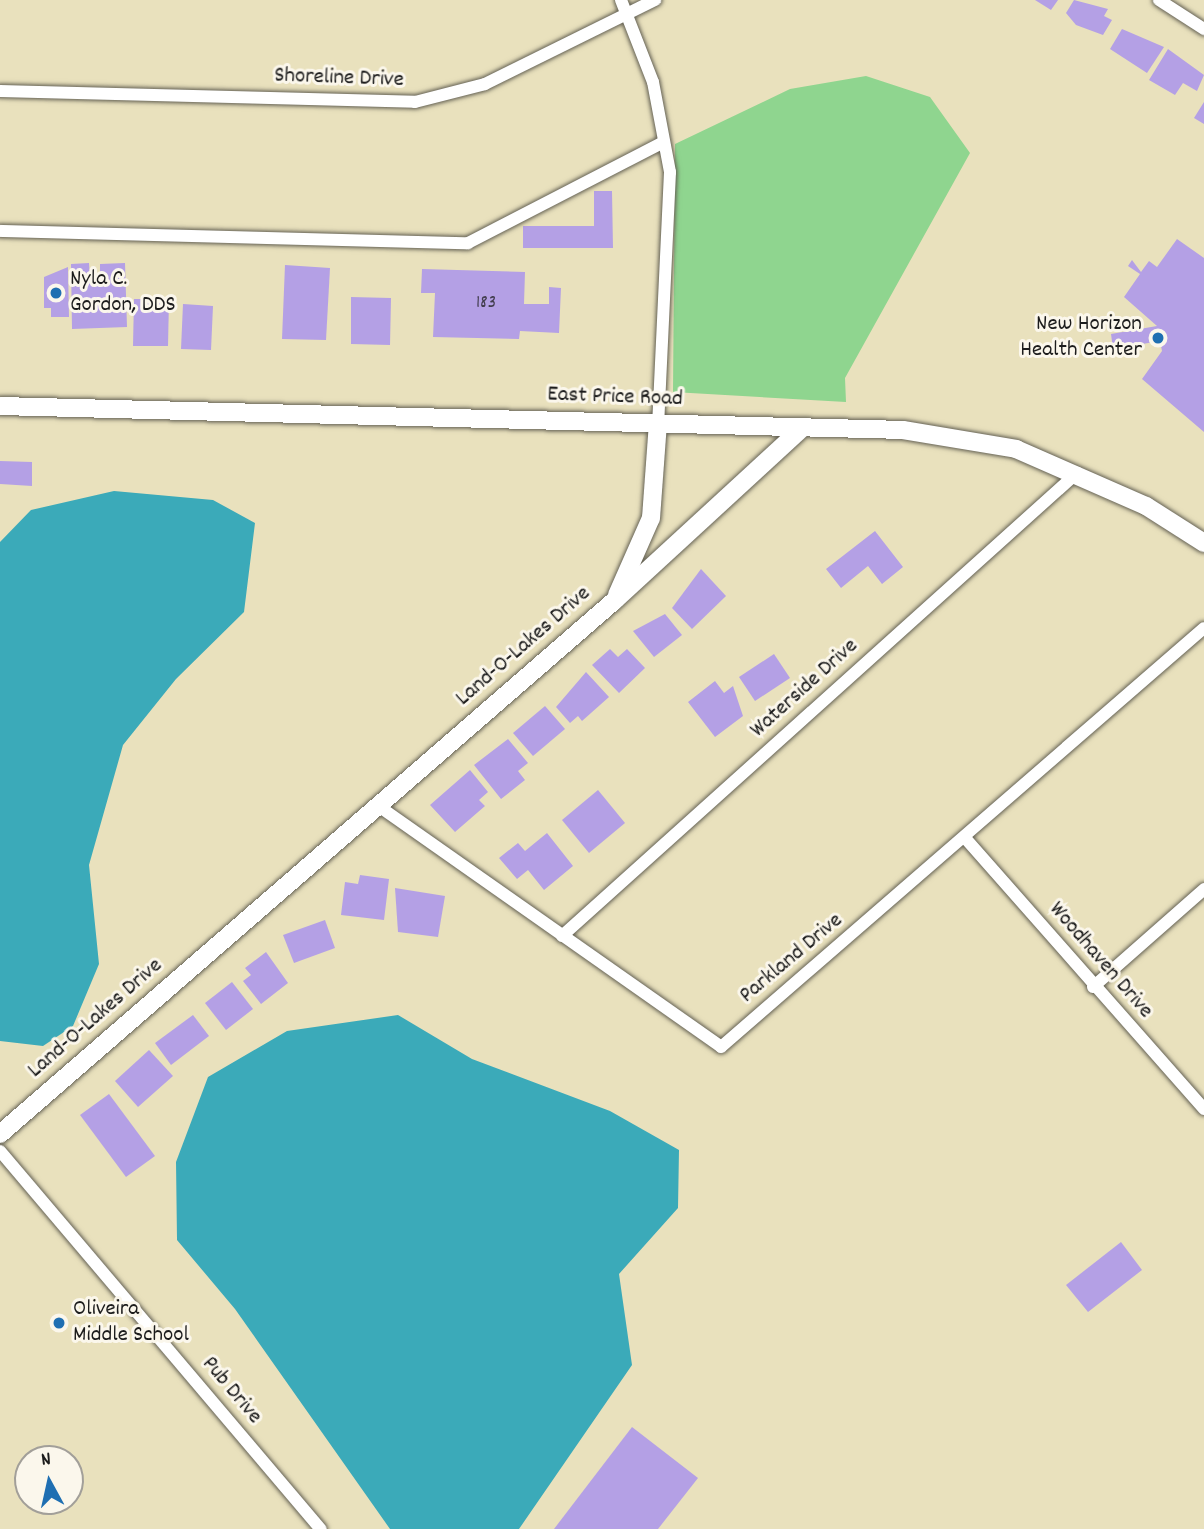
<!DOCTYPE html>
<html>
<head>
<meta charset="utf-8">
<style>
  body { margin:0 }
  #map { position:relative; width:1204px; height:1529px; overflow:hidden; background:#e9e1bd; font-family:Dekko,sans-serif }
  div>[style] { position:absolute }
  .green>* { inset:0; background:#8fd58f }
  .water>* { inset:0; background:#3baab9 }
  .building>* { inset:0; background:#b4a0e5 }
  .roads { filter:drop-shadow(0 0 2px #646154) drop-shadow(0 0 2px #646154) }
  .street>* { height:12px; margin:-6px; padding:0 6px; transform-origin:6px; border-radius:6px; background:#fff }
  .secondary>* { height:18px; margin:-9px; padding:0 9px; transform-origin:9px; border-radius:9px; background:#fff }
  .dots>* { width:19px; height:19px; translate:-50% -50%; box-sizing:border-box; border:4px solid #fbf7ec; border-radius:50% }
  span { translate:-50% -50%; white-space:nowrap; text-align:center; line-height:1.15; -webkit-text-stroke:6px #fbf7ec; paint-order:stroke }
  .number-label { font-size:19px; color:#423d4e }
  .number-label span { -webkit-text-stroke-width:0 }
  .street-label { font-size:23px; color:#1c1c1c }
  .poi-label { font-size:23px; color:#1c1c1c }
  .left { translate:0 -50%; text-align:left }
  .right { translate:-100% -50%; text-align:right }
  .north { position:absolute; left:14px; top:1445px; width:70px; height:70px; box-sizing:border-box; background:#fbf7ec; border:2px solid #a29f99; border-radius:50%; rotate:352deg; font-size:19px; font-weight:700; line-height:28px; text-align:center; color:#1c1c1c }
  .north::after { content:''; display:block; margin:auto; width:24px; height:32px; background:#1f6fb2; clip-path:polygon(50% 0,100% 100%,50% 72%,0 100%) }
</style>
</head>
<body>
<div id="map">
  <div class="green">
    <div style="clip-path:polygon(866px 76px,930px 97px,970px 153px,845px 378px,846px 402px,673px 392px,675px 144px,790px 89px)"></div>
  </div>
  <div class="water">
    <div style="clip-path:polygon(114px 491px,213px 500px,255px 523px,244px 612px,176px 679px,123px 745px,89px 865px,99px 964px,73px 1026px,43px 1046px,0 1041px,0 542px,31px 510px)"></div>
    <div style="clip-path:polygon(398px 1015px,472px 1059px,610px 1111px,679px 1150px,678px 1208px,619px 1274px,632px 1365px,519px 1529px,390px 1529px,235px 1309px,177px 1240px,176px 1162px,208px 1077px,287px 1031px)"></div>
  </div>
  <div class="building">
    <div style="clip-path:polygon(1035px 0,1058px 0,1051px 10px)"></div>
    <div style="clip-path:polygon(1074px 0,1108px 9px,1104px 16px,1112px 20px,1103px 35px,1076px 25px,1066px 13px)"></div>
    <div style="clip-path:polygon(1122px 29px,1164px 47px,1147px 73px,1110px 49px)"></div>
    <div style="clip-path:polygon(1168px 49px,1204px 75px,1197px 91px,1183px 83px,1175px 95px,1149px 80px)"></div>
    <div style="clip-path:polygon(1204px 102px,1204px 124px,1194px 118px)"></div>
    <div style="clip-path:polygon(594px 191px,612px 191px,613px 248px,523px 248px,523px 226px,594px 226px)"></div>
    <div style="clip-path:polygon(1177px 239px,1204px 258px,1204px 432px,1142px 379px,1162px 351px,1160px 341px,1113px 349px,1111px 334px,1157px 326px,1124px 297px,1140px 274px,1128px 266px,1132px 260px,1141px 272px,1149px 261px,1157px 267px)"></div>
    <div style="clip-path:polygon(89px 263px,90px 279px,100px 279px,100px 264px,125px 263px,127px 327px,72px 329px,71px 264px)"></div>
    <div style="clip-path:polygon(285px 265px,330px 268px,326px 340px,282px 339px)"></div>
    <div style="clip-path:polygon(68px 267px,69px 317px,51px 317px,51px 308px,44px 308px,44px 277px)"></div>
    <div style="clip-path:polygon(422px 269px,525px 272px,524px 304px,549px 304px,549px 287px,561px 288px,559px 333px,520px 331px,519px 339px,433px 337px,435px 293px,421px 293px)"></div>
    <div style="clip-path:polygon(351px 297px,391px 298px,390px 345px,351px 344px)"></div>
    <div style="clip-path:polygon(134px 299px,169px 299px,168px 346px,133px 346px)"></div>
    <div style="clip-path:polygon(183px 304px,213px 306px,211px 350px,181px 349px)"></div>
    <div style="clip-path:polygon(0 461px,32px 462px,32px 486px,0 484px)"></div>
    <div style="clip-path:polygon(875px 531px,903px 567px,882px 584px,868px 566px,841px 588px,826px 569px)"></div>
    <div style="clip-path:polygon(701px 569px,726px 596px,692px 629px,672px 608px)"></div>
    <div style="clip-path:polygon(665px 614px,682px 635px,654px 657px,633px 631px)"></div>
    <div style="clip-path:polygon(610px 649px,618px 657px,627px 649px,645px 668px,619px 693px,592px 665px)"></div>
    <div style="clip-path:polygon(774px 654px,790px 678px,755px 701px,739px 677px)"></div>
    <div style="clip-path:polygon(586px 672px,609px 697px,582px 721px,578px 716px,570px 723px,556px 707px)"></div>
    <div style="clip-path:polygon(715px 681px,724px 693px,733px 686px,743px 716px,715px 737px,688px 702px)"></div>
    <div style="clip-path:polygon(545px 706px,565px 729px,533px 756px,513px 733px)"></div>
    <div style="clip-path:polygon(508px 739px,528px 763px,518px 771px,525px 780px,501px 799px,474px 765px)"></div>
    <div style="clip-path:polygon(470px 770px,488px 792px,479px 800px,485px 806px,455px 832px,430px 805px)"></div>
    <div style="clip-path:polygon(598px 790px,625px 823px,589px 853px,562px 820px)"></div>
    <div style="clip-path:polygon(547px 833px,573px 866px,544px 890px,528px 870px,517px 879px,499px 858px,518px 843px,525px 851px)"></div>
    <div style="clip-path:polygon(360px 875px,389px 879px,384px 920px,341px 915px,345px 882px,358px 884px)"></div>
    <div style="clip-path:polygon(395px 888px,445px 896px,438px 937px,398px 932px)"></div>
    <div style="clip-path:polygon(325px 920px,335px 948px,294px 963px,283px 935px)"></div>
    <div style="clip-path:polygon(266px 952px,288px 983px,261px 1004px,243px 981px,251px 975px,245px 968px)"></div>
    <div style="clip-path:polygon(232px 982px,253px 1009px,226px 1030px,205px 1003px)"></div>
    <div style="clip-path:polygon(193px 1015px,209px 1036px,171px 1065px,155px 1043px)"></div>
    <div style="clip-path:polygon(149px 1050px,173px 1076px,138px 1107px,115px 1081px)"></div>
    <div style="clip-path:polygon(109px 1094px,155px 1156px,126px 1177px,80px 1115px)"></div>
    <div style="clip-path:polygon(1121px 1242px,1142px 1270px,1088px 1312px,1066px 1285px)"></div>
    <div style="clip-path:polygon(632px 1427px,698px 1478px,658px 1529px,554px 1529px)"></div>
  </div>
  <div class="roads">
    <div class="street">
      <div style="left:621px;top:0;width:88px;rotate:68.7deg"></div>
      <div style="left:653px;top:82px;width:92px;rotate:79.3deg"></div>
      <div style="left:670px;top:172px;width:251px;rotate:92.7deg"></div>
      <div style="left:1159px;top:0;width:54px;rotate:32.8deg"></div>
      <div style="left:0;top:91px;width:415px;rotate:1.5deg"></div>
      <div style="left:415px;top:102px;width:72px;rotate:-14.4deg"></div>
      <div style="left:485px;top:84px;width:190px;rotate:-26.3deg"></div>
      <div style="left:0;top:231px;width:468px;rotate:1.5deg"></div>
      <div style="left:468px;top:243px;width:220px;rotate:-27.3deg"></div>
      <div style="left:380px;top:807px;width:417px;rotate:35.1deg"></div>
      <div style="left:721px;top:1047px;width:639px;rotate:-40.94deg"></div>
      <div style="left:966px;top:839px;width:360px;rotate:48.6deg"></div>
      <div style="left:562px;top:936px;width:693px;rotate:-41.96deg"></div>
      <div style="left:1093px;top:987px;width:148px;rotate:-41.4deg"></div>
      <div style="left:0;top:1151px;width:496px;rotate:49.7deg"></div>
    </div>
    <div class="secondary">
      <div style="left:0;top:406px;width:903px;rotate:1.52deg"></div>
      <div style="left:903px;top:430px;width:115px;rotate:9.5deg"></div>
      <div style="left:1016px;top:449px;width:142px;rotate:23.7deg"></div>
      <div style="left:1146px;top:506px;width:69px;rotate:32.5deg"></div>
      <div style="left:617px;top:595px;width:84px;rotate:-66.2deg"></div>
      <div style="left:651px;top:518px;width:95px;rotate:-85.8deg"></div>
      <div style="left:0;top:1134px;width:813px;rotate:-40.96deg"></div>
      <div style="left:614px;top:601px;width:255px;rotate:-42.6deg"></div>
    </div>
  </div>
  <div class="dots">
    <div style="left:56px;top:293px;background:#1f6fb2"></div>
    <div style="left:1158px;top:338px;background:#1f6fb2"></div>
    <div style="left:59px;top:1323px;background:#1f6fb2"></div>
  </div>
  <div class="number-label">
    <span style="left:486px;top:304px">183</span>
  </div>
  <div class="street-label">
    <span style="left:339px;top:79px;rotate:2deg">Shoreline Drive</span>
    <span style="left:615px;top:398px;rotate:2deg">East Price Road</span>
    <span style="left:524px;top:647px;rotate:-41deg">Land-O-Lakes Drive</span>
    <span style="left:805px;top:689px;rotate:-42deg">Waterside Drive</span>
    <span style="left:792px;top:959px;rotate:-40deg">Parkland Drive</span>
    <span style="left:1100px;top:961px;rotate:49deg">Woodhaven Drive</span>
    <span style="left:96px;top:1019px;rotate:-41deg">Land-O-Lakes Drive</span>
    <span style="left:231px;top:1391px;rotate:50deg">Pub Drive</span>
  </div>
  <div class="poi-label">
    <span class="left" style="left:70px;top:293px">Nyla C.<br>Gordon, DDS</span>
    <span class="right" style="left:1142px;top:338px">New Horizon<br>Health Center</span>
    <span class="left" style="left:73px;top:1323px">Oliveira<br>Middle School</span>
  </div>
  <div class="north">N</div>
</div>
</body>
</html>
